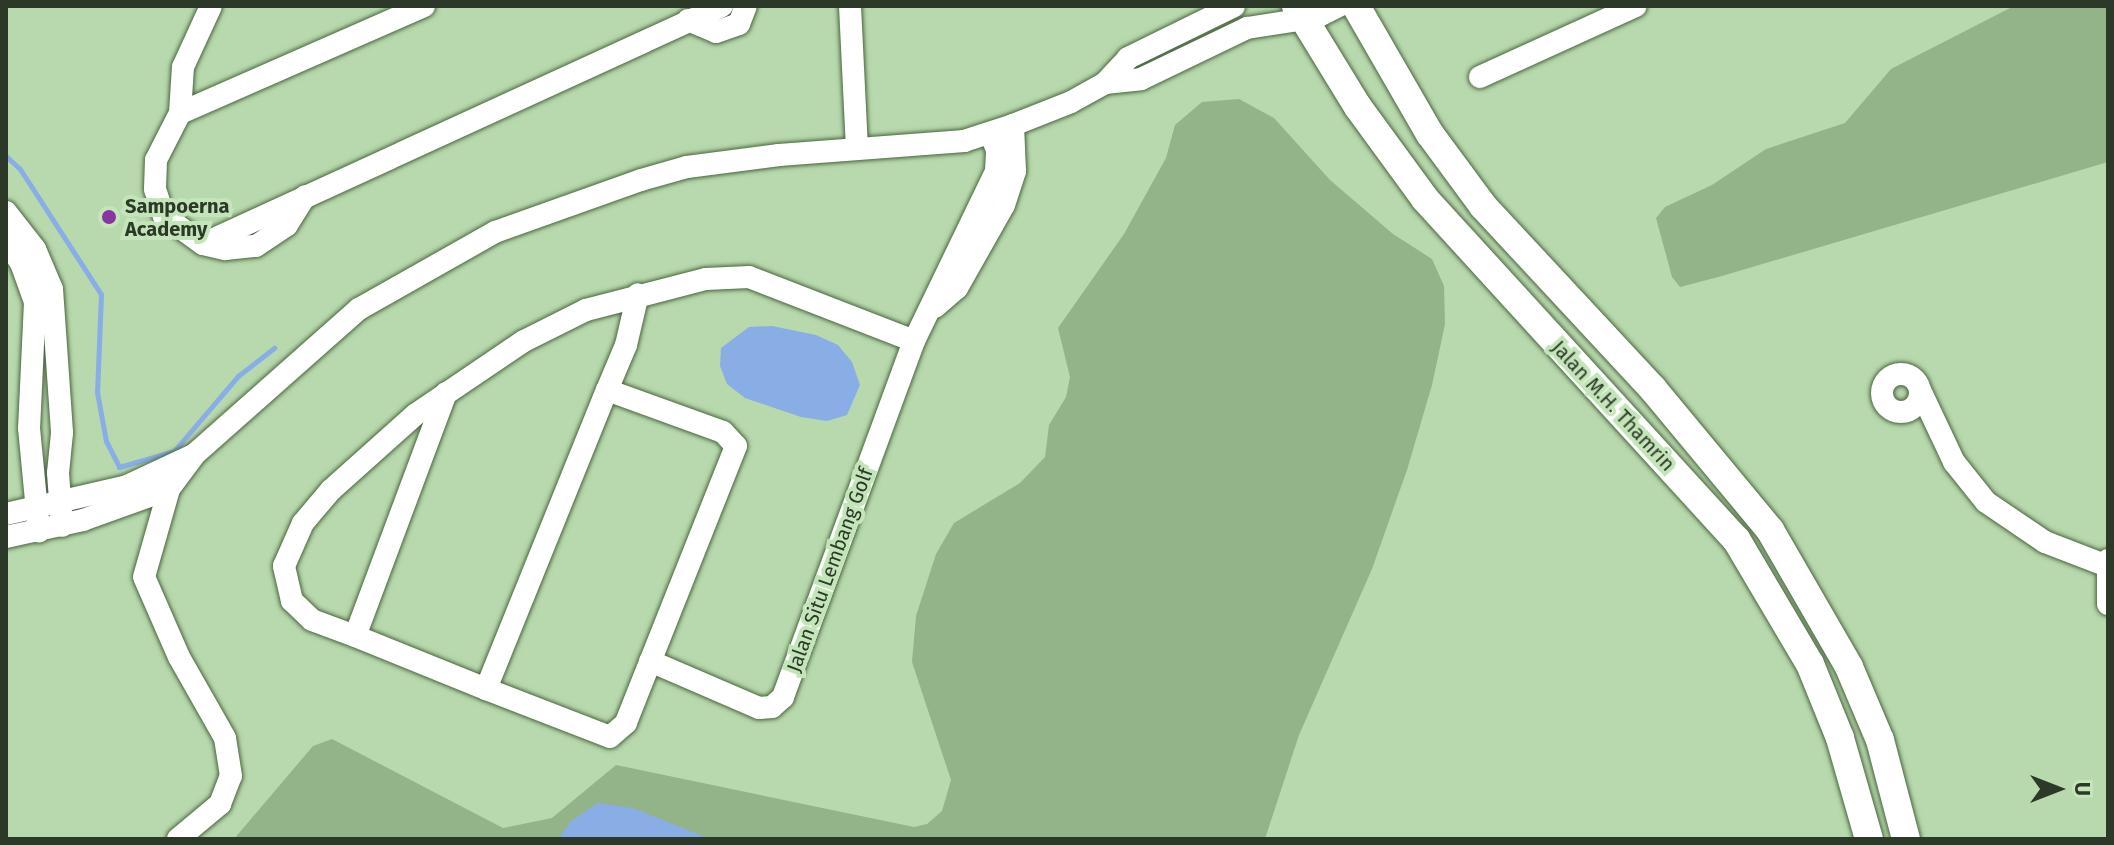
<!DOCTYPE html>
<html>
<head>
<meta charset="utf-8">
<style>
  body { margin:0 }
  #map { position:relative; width:2114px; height:845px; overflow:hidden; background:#b8d8ad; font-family:"Fira Sans",sans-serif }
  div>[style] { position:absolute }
  .green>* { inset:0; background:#93b388 }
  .water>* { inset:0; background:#89aee5 }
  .stream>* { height:5px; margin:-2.5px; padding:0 2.5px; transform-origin:2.5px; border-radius:2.5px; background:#89aee5 }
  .roads { filter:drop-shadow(0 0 2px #4a6640) drop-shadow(0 0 2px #4a6640) }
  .minor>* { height:22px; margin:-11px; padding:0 11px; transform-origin:11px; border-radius:11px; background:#fff }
  .minor>.ring { margin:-11px; padding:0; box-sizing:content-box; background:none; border:22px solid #fff; border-radius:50% }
  .major>* { height:28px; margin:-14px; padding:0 14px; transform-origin:14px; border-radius:14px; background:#fff }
  .dots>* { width:22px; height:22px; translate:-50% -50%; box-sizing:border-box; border:4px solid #c4e5b9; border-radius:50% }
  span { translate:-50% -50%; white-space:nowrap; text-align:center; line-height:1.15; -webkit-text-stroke:8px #c4e5b9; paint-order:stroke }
  .poi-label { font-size:20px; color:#2c3928; font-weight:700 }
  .left { translate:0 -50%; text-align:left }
  .street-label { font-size:20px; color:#2c3928 }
  .frame { position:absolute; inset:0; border:8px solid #2c3928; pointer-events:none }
  .north { position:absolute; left:2018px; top:749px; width:80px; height:80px; -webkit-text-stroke:6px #c4e5b9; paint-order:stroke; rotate:90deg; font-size:22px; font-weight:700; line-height:32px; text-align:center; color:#2c3928 }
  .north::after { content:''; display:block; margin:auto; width:28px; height:36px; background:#2c3928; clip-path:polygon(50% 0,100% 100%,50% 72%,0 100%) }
</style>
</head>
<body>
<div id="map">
  <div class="green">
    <div style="clip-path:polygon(2014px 6px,2108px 6px,2108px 162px,1722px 276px,1680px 287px,1672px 277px,1656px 218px,1665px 207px,1712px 185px,1766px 149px,1845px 123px,1891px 69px)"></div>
    <div style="clip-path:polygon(1239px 99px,1274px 118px,1330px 180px,1393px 234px,1432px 259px,1444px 286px,1445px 324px,1432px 385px,1407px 470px,1372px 569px,1299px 735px,1265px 839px,234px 839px,313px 746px,332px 739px,503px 828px,552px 818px,616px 765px,914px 827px,927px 824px,942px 811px,951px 780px,912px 662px,916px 616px,936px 554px,954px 523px,1020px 483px,1045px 457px,1049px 425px,1066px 397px,1070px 377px,1058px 328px,1124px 234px,1166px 158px,1175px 125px,1202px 102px)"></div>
  </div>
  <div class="water">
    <div style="clip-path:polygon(772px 326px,816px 335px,838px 345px,852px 362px,860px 385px,847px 415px,827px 421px,801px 417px,745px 398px,727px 384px,720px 366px,721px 348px,749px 327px)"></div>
    <div style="clip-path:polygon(598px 803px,633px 808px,710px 839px,558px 839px,571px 821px)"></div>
  </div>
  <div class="stream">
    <div style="left:6px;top:156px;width:19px;rotate:43deg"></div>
    <div style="left:20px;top:169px;width:149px;rotate:57.1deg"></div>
    <div style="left:101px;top:294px;width:98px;rotate:92.3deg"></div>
    <div style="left:97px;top:392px;width:50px;rotate:79.6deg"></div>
    <div style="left:106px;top:441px;width:29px;rotate:63deg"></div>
    <div style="left:119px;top:467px;width:57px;rotate:-16.2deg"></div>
    <div style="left:174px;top:451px;width:99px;rotate:-49.5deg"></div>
    <div style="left:238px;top:376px;width:46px;rotate:-37.9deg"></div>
  </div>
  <div class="roads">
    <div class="minor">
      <div style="left:424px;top:6px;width:266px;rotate:156.3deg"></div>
      <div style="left:180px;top:113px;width:53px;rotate:117.1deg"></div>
      <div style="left:156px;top:160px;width:29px;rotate:92deg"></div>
      <div style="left:155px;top:189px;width:28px;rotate:72deg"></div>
      <div style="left:164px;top:216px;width:48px;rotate:35.7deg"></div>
      <div style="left:203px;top:244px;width:571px;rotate:-24.63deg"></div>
      <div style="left:850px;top:6px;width:143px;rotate:87.2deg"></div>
      <div style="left:688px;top:20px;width:30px;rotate:23deg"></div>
      <div style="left:716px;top:32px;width:24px;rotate:-19deg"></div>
      <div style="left:739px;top:24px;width:19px;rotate:-69deg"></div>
      <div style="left:1480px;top:77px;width:171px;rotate:-24.5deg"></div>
      <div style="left:1105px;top:83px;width:36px;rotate:-6deg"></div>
      <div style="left:1141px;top:79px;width:118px;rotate:-25.7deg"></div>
      <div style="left:1247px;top:28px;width:71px;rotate:-8.9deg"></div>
      <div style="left:1317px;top:17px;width:25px;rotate:-27deg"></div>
      <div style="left:180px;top:113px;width:46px;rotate:-86.3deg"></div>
      <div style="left:183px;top:67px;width:67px;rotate:-65.3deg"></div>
      <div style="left:6px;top:212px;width:47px;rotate:51.9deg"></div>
      <div style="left:35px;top:249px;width:43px;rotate:67deg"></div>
      <div style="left:52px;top:289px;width:144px;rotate:86deg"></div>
      <div style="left:62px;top:433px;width:40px;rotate:95.7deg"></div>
      <div style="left:58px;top:473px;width:53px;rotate:85.7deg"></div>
      <div style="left:6px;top:241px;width:27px;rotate:56deg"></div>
      <div style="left:21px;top:263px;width:41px;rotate:70.3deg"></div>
      <div style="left:35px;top:302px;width:126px;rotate:92.7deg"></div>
      <div style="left:29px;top:428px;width:104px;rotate:84.5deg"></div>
      <div style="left:203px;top:244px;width:23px;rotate:13deg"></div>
      <div style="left:225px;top:249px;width:31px;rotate:-6deg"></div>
      <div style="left:256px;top:246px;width:37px;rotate:-34deg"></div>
      <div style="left:287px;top:225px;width:34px;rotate:-58deg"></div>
      <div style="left:935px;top:307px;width:29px;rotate:-41deg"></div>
      <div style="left:957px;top:288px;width:95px;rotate:-60.5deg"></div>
      <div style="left:1004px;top:205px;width:36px;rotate:-72deg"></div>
      <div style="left:1015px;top:171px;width:46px;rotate:-92.5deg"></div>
      <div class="ring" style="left:1882px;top:374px;width:16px;height:16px"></div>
      <div style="left:607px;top:390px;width:123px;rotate:19.9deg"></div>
      <div style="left:723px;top:432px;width:19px;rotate:47deg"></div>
      <div style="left:736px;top:446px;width:298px;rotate:111.7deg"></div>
      <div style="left:626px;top:723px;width:21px;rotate:139deg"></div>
      <div style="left:610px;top:737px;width:133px;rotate:-158.8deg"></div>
      <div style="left:486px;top:689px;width:323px;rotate:-68deg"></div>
      <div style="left:607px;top:390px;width:49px;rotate:-67.1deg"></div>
      <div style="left:626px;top:345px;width:52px;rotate:-76.8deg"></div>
      <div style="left:1920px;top:390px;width:80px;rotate:64.7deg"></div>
      <div style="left:1954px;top:462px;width:51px;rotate:51.3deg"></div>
      <div style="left:1986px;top:502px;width:71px;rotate:34.1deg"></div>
      <div style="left:2045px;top:542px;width:64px;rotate:21deg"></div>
      <div style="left:446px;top:393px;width:259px;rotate:110.5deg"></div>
      <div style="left:355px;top:636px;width:46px;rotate:-159.6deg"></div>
      <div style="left:312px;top:620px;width:28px;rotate:-136deg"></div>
      <div style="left:292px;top:601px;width:36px;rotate:-103deg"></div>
      <div style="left:284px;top:566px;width:47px;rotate:-66.2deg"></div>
      <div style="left:303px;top:523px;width:43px;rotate:-49.7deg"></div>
      <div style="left:331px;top:490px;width:114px;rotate:-41.8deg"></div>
      <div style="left:416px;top:414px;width:130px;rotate:-34.1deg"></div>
      <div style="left:524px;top:341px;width:69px;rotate:-26.6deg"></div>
      <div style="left:586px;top:310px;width:124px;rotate:-14.5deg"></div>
      <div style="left:706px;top:279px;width:43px;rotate:-2.7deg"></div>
      <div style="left:749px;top:277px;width:177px;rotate:21.2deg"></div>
      <div style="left:6px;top:514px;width:124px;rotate:-13deg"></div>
      <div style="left:127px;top:486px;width:71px;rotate:-25.1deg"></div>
      <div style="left:6px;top:537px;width:79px;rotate:-12.4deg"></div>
      <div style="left:83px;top:520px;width:91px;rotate:-19.8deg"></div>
      <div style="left:2108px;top:560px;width:44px;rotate:90deg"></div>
      <div style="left:355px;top:636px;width:141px;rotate:22deg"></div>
      <div style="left:650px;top:661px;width:119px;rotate:23.3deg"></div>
      <div style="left:759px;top:708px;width:13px;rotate:-4deg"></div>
      <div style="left:772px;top:707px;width:15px;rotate:-42deg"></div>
      <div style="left:783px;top:697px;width:379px;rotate:-69.8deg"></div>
      <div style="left:914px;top:341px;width:189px;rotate:-64.2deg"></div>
      <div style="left:996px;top:171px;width:21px;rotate:-87deg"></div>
      <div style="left:997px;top:150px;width:18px;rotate:-112deg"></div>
      <div style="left:178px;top:839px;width:55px;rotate:-39.8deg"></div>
      <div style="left:220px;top:804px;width:30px;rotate:-69deg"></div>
      <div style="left:231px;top:776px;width:38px;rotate:-99deg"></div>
      <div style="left:225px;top:738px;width:93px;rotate:-119.6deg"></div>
      <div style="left:179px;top:657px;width:87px;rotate:-113.6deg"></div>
      <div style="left:144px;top:577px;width:91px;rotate:-74.1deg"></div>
      <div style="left:169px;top:489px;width:44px;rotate:-53.4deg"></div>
      <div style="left:195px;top:454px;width:219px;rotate:-41.5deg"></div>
      <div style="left:359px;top:309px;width:156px;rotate:-29.5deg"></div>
      <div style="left:495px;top:232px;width:155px;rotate:-19.6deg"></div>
      <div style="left:641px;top:180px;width:48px;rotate:-15.8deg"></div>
      <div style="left:687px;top:167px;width:93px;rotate:-7.4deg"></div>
      <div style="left:779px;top:155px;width:186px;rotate:-4.3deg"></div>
      <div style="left:964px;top:141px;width:52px;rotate:-18.1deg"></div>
      <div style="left:1013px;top:125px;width:62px;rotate:-21.6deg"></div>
      <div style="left:1071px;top:102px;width:39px;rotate:-29deg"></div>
      <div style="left:1105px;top:83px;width:34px;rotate:-47deg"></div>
      <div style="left:1128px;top:58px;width:118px;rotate:-26.1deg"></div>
    </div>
    <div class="major">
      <div style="left:1296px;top:6px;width:119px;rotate:58.5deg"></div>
      <div style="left:1358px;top:107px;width:114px;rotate:53.9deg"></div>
      <div style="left:1425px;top:199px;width:461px;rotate:47.6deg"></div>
      <div style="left:1736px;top:539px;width:145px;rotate:59.4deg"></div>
      <div style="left:1810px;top:664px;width:80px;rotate:67.9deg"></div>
      <div style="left:1840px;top:738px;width:105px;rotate:74deg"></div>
      <div style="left:1356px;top:6px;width:148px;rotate:60deg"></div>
      <div style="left:1430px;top:134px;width:89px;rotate:53.6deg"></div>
      <div style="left:1483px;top:206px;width:250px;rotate:47.1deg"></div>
      <div style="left:1653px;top:389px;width:183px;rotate:50.3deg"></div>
      <div style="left:1770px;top:530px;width:158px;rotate:60deg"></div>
      <div style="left:1849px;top:667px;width:79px;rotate:67deg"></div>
      <div style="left:1880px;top:740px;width:102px;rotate:75.3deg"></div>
    </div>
  </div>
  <div class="dots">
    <div style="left:109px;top:217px;background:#8934a1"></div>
  </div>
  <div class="poi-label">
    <span class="left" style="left:125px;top:218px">Sampoerna<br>Academy</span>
  </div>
  <div class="street-label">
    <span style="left:1613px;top:406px;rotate:47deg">Jalan M.H. Thamrin</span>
    <span style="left:830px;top:570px;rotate:-70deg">Jalan Situ Lembang Golf</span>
  </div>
  <div class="frame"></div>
  <div class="north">U</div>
</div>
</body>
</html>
